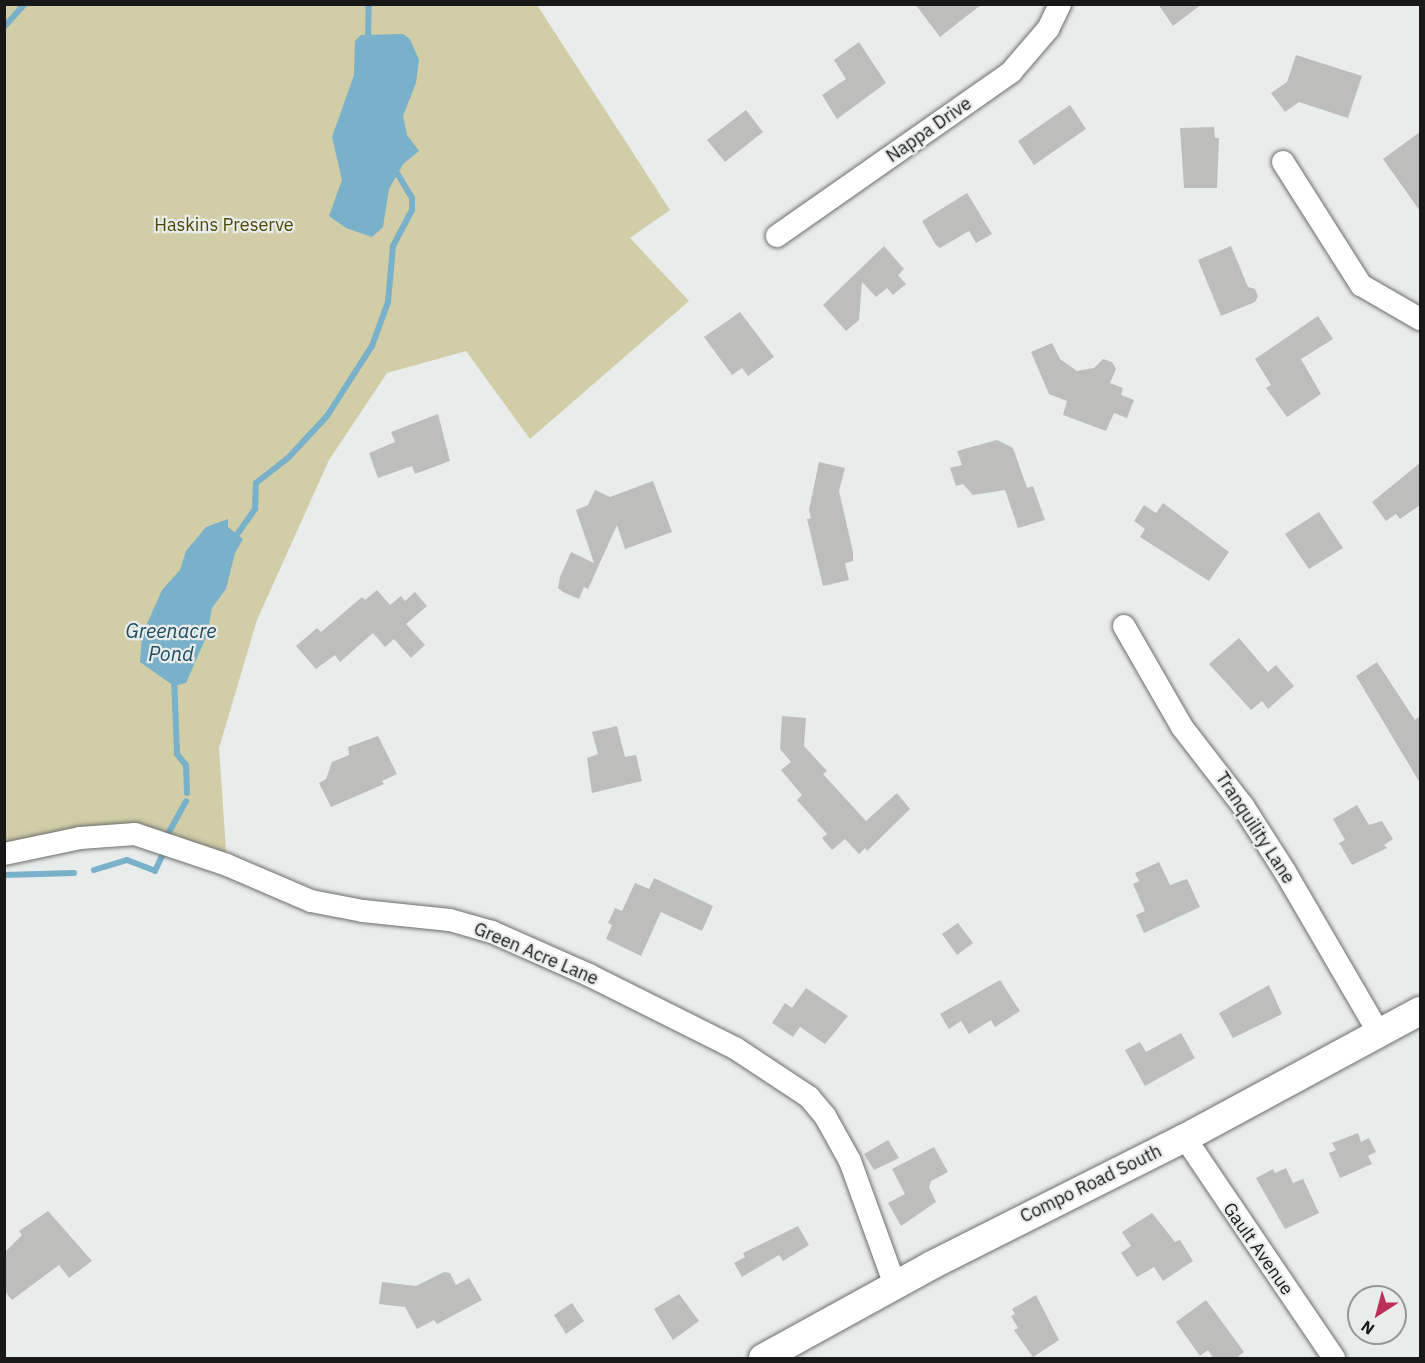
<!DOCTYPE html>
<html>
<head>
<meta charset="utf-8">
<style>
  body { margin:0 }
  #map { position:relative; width:1425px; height:1363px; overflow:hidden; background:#e8ecea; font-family:"IBM Plex Sans",sans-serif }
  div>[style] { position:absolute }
  .green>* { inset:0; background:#d1cda7 }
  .water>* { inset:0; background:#78b1c9 }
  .stream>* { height:6px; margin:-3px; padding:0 3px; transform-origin:3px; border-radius:3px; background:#78b1c9 }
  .building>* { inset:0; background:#bdbebb }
  .roads { filter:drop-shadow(0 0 2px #6c6f6d) drop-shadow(0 0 2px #6c6f6d) }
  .minor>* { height:22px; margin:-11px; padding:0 11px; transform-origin:11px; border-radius:11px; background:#fff }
  .major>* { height:28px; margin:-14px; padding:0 14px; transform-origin:14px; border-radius:14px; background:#fff }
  span { translate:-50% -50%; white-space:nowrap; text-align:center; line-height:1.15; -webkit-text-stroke:4.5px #e8ecea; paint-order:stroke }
  .street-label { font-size:18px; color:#171817 }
  .park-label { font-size:18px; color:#4f4807 }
  .water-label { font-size:20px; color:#1d4d5f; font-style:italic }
  .frame { position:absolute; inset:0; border:6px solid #171817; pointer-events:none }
  .north { position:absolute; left:1347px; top:1285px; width:60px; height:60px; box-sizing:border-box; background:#e8ecea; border:2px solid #949796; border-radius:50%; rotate:216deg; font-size:16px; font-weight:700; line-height:24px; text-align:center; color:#171817 }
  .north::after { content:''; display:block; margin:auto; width:21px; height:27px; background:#bd2e56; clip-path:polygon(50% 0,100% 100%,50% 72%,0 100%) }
</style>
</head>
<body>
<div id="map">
  <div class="green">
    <div style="clip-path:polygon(5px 5px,537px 5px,670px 210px,630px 238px,689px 301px,530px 439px,466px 351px,387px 373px,329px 460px,257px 620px,219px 748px,227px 865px,108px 834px,5px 854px)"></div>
  </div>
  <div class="water">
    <div style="clip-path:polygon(403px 34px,410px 39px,419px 60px,416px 83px,403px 116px,407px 135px,419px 151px,403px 164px,389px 189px,383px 227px,372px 237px,346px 228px,329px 216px,342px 180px,332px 137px,354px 75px,355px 41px,361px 35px)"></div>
    <div style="clip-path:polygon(228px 519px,228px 527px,243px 539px,235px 553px,226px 589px,212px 608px,207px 635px,186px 683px,174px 686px,140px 662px,142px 635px,162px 590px,180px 570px,186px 551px,206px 527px)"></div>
  </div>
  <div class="stream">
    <div style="left:4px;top:27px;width:31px;rotate:-48deg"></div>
    <div style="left:368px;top:43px;width:39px;rotate:-89deg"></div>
    <div style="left:231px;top:543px;width:42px;rotate:-54.8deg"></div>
    <div style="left:255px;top:509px;width:26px;rotate:-88deg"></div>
    <div style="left:256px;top:483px;width:42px;rotate:-38.2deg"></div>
    <div style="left:289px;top:457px;width:56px;rotate:-47.2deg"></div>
    <div style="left:327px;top:416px;width:83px;rotate:-57.3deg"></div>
    <div style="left:372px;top:346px;width:47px;rotate:-70deg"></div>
    <div style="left:388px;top:302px;width:56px;rotate:-84.9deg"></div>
    <div style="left:393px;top:246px;width:41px;rotate:-62.2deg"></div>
    <div style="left:412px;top:210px;width:12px;rotate:-90deg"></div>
    <div style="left:412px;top:198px;width:35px;rotate:-121deg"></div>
    <div style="left:174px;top:678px;width:76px;rotate:87.7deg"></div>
    <div style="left:177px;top:754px;width:14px;rotate:51deg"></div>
    <div style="left:186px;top:765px;width:28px;rotate:88deg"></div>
    <div style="left:169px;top:832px;width:35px;rotate:-61deg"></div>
    <div style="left:94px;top:870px;width:34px;rotate:-17deg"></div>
    <div style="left:127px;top:860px;width:30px;rotate:21deg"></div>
    <div style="left:155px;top:871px;width:19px;rotate:-65deg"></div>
    <div style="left:4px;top:875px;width:70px;rotate:-1.6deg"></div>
  </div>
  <div class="building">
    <div style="clip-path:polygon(915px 4px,982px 4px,940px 37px)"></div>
    <div style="clip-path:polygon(1158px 4px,1202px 4px,1173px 26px)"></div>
    <div style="clip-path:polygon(859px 42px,886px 83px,837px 119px,822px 95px,846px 79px,834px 60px)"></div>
    <div style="clip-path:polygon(1296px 55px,1362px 76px,1348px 118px,1299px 102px,1285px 112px,1271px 93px,1287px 82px)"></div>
    <div style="clip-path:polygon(1070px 105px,1086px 129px,1034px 165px,1018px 141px)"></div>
    <div style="clip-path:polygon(746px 110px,763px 132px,725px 162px,707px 140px)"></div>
    <div style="clip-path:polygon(1214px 127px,1215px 138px,1219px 138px,1217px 188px,1184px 188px,1180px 128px)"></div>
    <div style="clip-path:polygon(1420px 132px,1420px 211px,1383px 159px)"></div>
    <div style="clip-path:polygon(967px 193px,992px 234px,976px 243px,969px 231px,940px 248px,936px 245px,922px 221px)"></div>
    <div style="clip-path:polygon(884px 246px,904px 269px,898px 275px,906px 284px,893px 295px,887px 288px,876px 297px,862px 282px,859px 320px,846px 331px,823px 305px)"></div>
    <div style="clip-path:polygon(1231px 246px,1248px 287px,1255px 289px,1258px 296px,1255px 302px,1221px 316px,1198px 260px)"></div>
    <div style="clip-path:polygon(740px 312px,774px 357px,748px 376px,742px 368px,732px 375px,704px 337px)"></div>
    <div style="clip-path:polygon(1318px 316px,1333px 339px,1301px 359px,1321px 394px,1287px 417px,1266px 388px,1271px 385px,1255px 359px)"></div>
    <div style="clip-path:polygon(1052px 343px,1060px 359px,1077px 371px,1094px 368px,1103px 359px,1112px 362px,1116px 369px,1110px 383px,1123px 388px,1121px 395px,1134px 400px,1127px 418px,1114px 413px,1106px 431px,1063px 415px,1067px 401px,1049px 394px,1031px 352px)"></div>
    <div style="clip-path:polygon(438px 414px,450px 461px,415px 474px,412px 466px,378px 478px,369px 453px,395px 442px,391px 432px)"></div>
    <div style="clip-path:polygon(997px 440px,1013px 448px,1027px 488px,1033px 486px,1045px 520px,1018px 528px,1005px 490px,973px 495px,963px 484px,956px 486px,950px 468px,962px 465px,957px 451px)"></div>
    <div style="clip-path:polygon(819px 462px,845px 468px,839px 491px,853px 552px,853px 561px,845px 563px,849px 580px,823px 586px,807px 519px,811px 518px,809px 510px)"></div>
    <div style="clip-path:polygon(1420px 463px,1420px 505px,1400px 519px,1396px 514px,1386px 521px,1372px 502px)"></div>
    <div style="clip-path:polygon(653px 481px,672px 532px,625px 549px,617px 525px,588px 589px,584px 587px,579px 599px,563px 592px,558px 588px,560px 577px,571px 552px,594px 563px,576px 510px,588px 505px,595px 490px,610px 497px)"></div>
    <div style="clip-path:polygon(1163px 503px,1229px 552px,1209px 581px,1140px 537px,1145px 529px,1134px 521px,1144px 505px,1156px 513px)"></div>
    <div style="clip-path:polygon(1319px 512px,1343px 548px,1309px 569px,1285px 534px)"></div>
    <div style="clip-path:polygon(377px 590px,390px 605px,401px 596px,405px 601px,415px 592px,427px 606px,406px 624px,425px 645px,411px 658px,394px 639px,385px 647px,373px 633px,340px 662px,335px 655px,316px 669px,296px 646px,317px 628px,321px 632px,362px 597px,365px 600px)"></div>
    <div style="clip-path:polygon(1239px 638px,1268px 672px,1276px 665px,1294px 686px,1268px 709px,1262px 701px,1251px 710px,1209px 664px)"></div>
    <div style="clip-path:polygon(1377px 662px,1415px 720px,1420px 716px,1420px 783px,1356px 676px)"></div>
    <div style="clip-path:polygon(782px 716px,806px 718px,804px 746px,827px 771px,823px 774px,866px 821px,897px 793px,910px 809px,867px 851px,865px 848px,859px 854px,845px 839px,832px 850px,822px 838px,827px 834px,797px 800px,802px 795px,781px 770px,791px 762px,780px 749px)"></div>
    <div style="clip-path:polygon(617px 726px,625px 757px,636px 755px,642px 781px,592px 793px,587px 758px,598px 754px,592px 732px)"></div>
    <div style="clip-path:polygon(378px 736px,397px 774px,382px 781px,384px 784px,331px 807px,319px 783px,326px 779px,332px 762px,349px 755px,348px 747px)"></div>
    <div style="clip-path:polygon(1357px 805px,1369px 825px,1382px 821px,1393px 839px,1384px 845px,1387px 848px,1352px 865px,1339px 843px,1345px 840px,1333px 819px)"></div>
    <div style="clip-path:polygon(1159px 862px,1170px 885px,1187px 879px,1200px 907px,1144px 933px,1136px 915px,1145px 911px,1133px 884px,1139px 881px,1135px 873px)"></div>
    <div style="clip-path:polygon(654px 878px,713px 906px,702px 931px,661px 912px,641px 956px,606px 939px,612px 925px,608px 923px,615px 908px,622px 911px,635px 883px,649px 889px)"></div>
    <div style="clip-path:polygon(958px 923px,973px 943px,957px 955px,942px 934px)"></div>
    <div style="clip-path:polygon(1000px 980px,1020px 1011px,995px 1027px,991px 1020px,969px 1034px,961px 1021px,949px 1029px,940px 1014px)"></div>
    <div style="clip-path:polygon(1269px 985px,1282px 1014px,1233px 1038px,1219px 1013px)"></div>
    <div style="clip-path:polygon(806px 988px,848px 1016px,825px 1044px,800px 1027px,793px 1037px,772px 1023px,785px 1003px,792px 1008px)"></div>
    <div style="clip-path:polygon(1181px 1033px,1195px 1058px,1145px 1086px,1125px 1050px,1140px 1042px,1146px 1052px)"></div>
    <div style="clip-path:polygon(1358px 1133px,1361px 1142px,1369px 1138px,1376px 1152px,1368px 1156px,1372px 1164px,1340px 1178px,1329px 1153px,1336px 1150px,1332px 1143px)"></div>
    <div style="clip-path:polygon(888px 1140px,899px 1158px,874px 1170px,864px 1154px)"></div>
    <div style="clip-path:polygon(934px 1147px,948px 1172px,931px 1181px,929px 1187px,936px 1202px,901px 1226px,888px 1203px,905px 1194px,892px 1169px)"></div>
    <div style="clip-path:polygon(1286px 1168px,1293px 1183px,1303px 1179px,1319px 1213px,1285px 1229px,1256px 1178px,1273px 1169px,1275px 1173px)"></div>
    <div style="clip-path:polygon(48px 1211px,92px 1261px,69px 1278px,59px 1265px,12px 1300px,4px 1290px,4px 1253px,22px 1235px,19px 1231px)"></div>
    <div style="clip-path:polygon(1152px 1213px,1175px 1242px,1180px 1240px,1193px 1261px,1163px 1281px,1154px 1267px,1137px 1277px,1121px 1253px,1131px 1246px,1122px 1232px)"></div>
    <div style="clip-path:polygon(798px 1226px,809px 1245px,783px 1261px,779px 1255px,742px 1277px,734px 1263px,745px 1257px,743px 1253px)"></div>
    <div style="clip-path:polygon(444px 1272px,450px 1273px,456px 1285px,469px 1278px,482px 1300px,437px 1324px,434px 1320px,417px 1329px,405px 1307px,379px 1304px,382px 1282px,416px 1286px)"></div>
    <div style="clip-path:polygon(679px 1294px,699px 1321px,673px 1340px,654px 1309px)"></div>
    <div style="clip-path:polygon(1036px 1295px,1059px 1340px,1033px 1357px,1014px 1330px,1018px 1328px,1011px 1316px,1015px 1314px,1012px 1309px)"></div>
    <div style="clip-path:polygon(1206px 1300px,1244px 1352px,1235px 1359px,1214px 1359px,1208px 1350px,1200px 1356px,1176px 1322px)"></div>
    <div style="clip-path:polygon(572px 1303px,584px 1321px,566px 1334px,554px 1315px)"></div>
  </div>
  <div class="roads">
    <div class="minor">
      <div style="left:1283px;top:162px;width:146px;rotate:57.6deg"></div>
      <div style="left:1361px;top:285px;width:68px;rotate:30deg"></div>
      <div style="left:777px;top:236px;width:286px;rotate:-35deg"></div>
      <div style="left:1011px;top:72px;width:57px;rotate:-49.3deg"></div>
      <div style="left:1048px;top:29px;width:28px;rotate:-64deg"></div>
      <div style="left:1124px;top:626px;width:116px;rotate:60.1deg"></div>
      <div style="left:1182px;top:727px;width:100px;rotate:52.3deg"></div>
      <div style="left:1243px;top:806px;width:76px;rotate:57.4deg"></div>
      <div style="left:1284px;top:870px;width:191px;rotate:59.8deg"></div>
      <div style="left:4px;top:854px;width:78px;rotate:-11.9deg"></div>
      <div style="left:80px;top:838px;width:55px;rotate:-4.2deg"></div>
      <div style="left:135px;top:834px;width:97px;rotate:18.6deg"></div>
      <div style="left:227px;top:865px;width:91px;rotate:23.2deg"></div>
      <div style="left:311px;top:901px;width:53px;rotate:10.9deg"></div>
      <div style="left:363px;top:911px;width:87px;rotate:5.9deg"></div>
      <div style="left:450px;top:920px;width:44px;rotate:15.9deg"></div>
      <div style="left:492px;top:932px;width:106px;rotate:23.9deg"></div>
      <div style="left:589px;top:975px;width:163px;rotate:26.6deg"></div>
      <div style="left:735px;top:1048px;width:89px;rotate:33.5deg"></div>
      <div style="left:809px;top:1097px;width:25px;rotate:50deg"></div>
      <div style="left:825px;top:1116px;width:51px;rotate:60.9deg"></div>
      <div style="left:850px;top:1161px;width:132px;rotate:70.1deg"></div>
      <div style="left:1185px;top:1138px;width:266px;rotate:55.9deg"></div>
    </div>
    <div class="major">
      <div style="left:763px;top:1358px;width:193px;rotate:-28.8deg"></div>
      <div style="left:932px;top:1265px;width:283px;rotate:-26.7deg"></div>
      <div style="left:1185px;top:1138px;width:267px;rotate:-28.4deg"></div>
    </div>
  </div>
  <div class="street-label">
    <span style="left:929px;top:130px;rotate:-35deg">Nappa Drive</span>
    <span style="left:1255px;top:828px;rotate:57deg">Tranquility Lane</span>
    <span style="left:536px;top:954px;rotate:23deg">Green Acre Lane</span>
    <span style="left:1091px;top:1184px;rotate:-26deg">Compo Road South</span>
    <span style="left:1258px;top:1249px;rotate:55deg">Gault Avenue</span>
  </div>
  <div class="park-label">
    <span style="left:224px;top:225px">Haskins Preserve</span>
  </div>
  <div class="water-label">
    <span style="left:171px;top:642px">Greenacre<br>Pond</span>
  </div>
  <div class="frame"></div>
  <div class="north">N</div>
</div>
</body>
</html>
